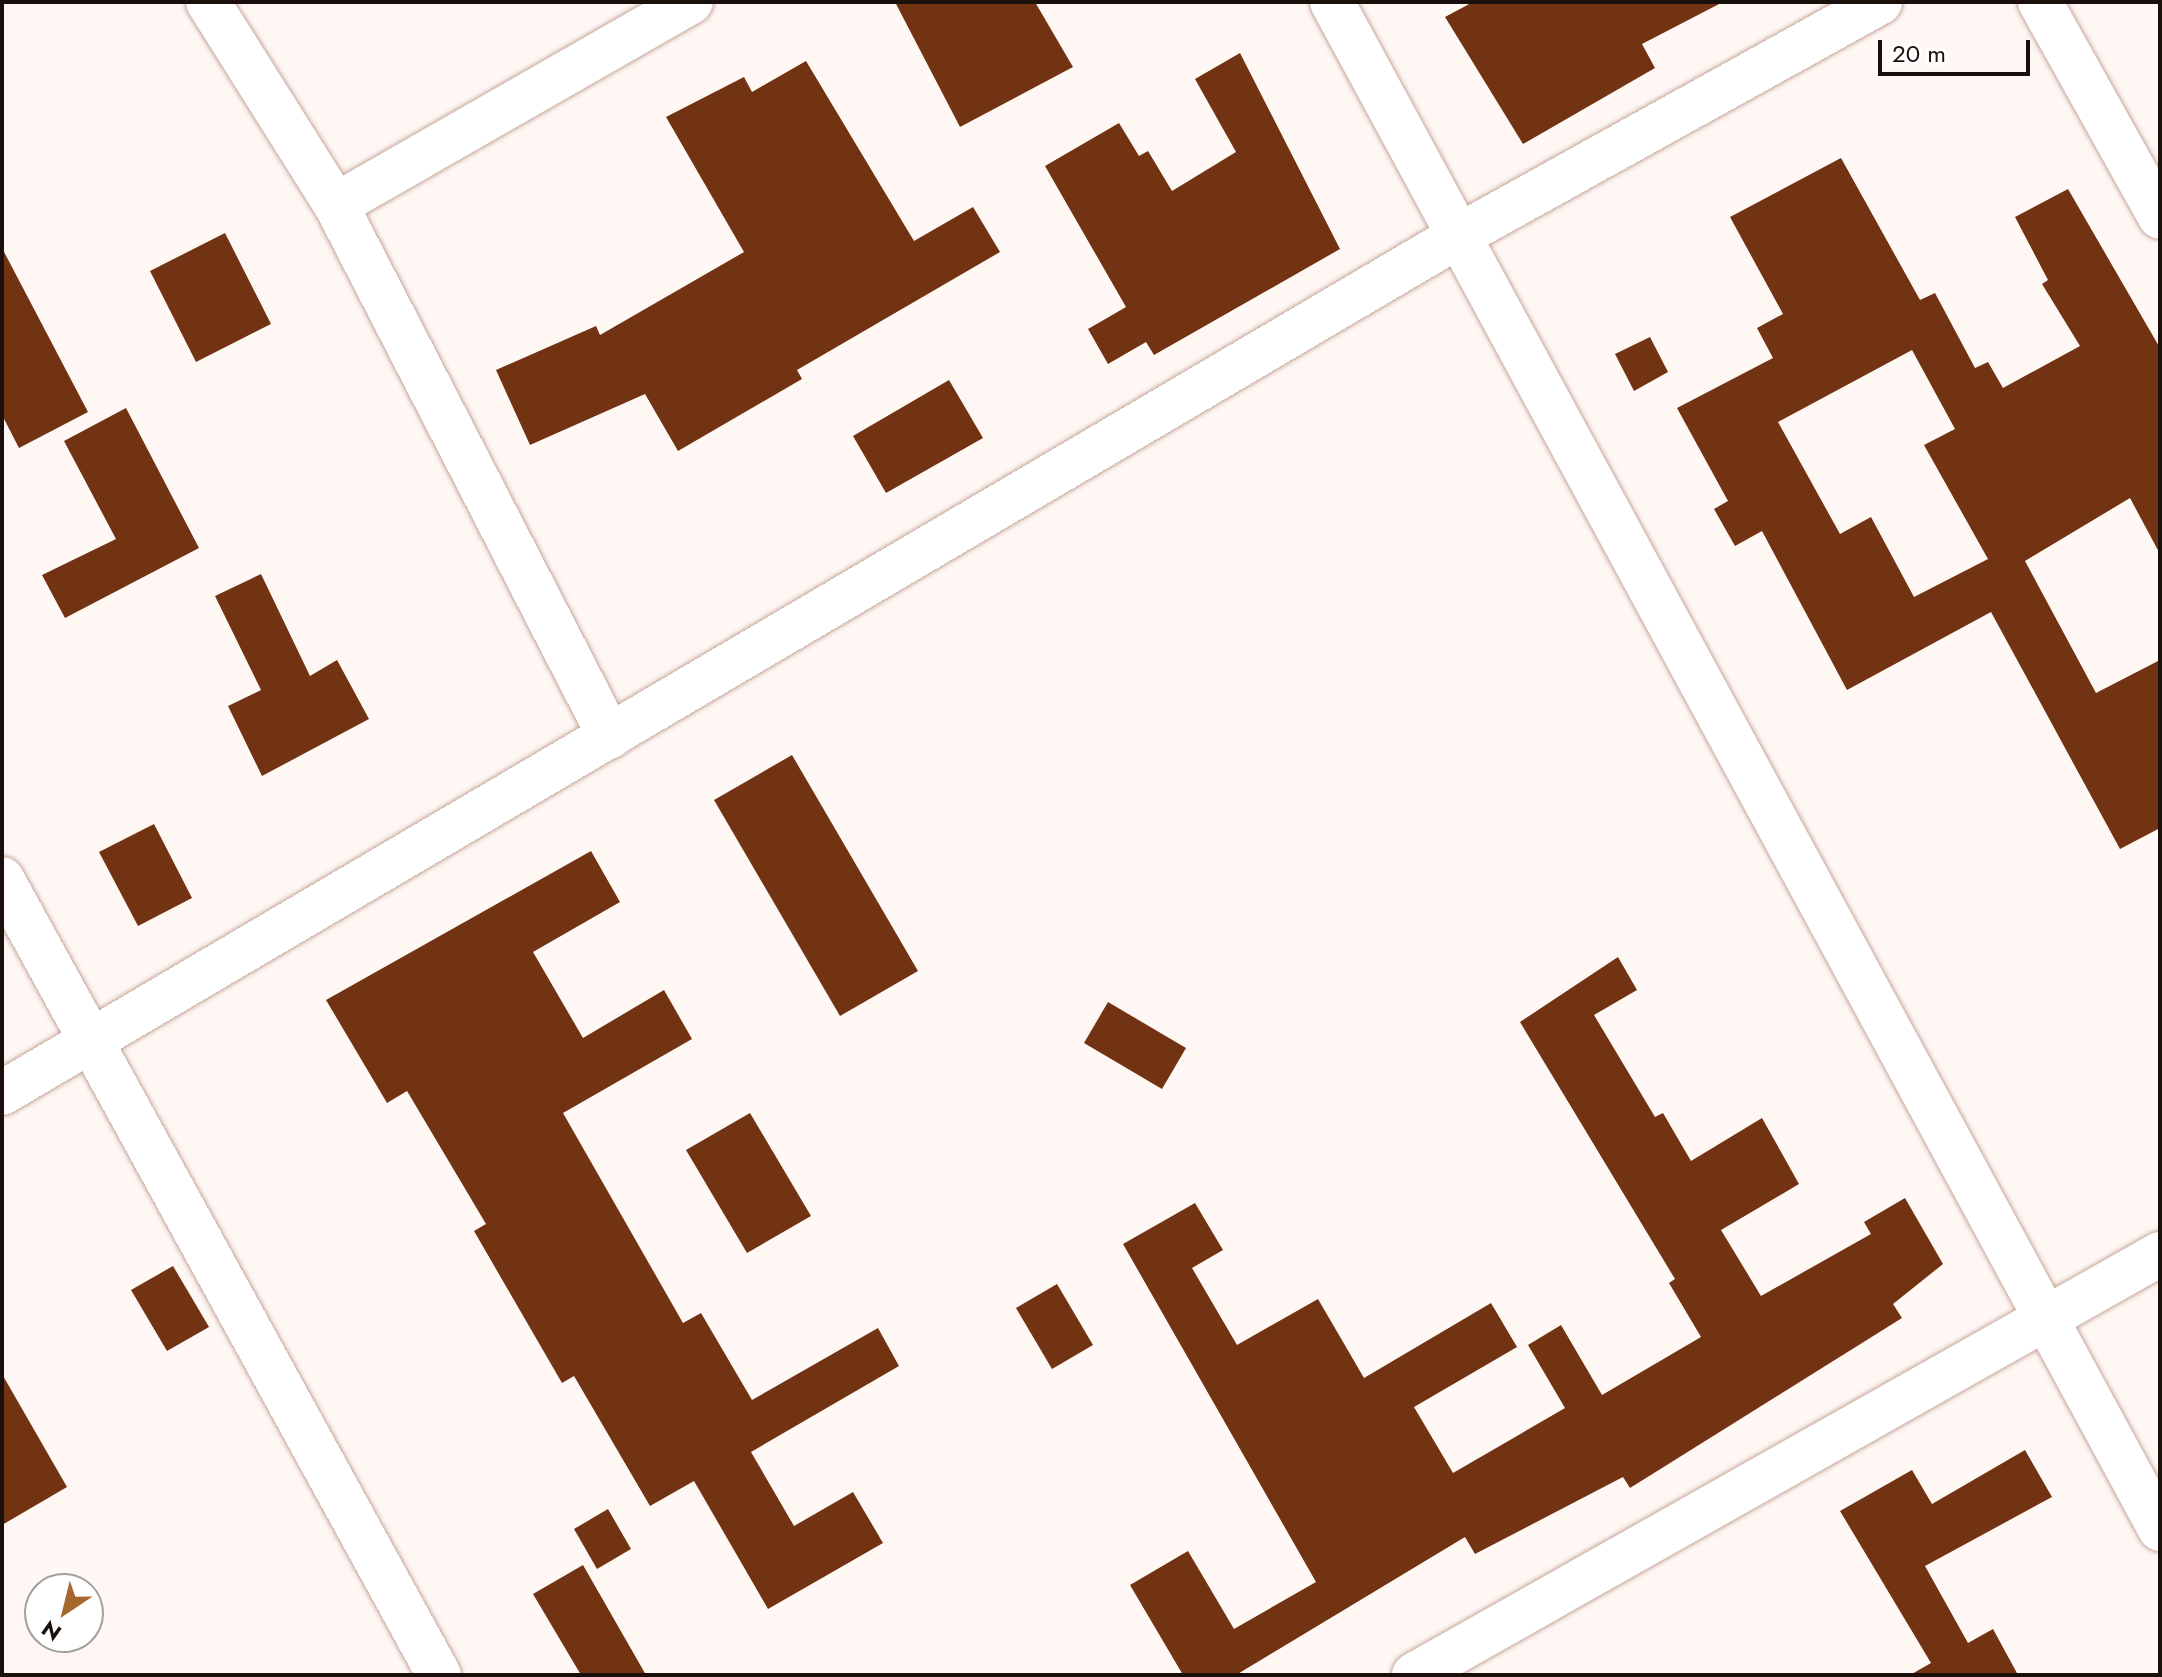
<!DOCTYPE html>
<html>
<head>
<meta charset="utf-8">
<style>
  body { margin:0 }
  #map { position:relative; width:2162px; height:1677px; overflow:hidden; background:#fef7f4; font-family:Jost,sans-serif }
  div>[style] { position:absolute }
  .building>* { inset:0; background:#723313 }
  .roads { filter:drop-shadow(0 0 2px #c7a699) drop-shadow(0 0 2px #c7a699) }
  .minor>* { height:44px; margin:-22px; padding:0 22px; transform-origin:22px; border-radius:22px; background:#fff }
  span { translate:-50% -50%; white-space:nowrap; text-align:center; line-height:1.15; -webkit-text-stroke:8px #fff; paint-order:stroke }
  .frame { position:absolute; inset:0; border:4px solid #1a0f0a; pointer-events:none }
  .north { position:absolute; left:24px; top:1573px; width:80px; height:80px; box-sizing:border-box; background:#fff; border:2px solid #a39f9d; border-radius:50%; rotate:215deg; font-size:22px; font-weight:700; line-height:32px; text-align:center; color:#1a0f0a }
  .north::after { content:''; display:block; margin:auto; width:28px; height:36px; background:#a7682f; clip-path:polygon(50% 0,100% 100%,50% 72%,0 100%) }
  .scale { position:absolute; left:1878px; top:40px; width:152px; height:36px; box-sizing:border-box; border:4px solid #1a0f0a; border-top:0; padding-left:10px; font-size:24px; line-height:28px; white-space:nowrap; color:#1a0f0a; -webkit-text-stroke:6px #fff; paint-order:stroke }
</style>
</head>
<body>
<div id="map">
  <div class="building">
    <div style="clip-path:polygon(895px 2px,1035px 2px,1073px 67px,960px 127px)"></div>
    <div style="clip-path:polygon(1473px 2px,1723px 2px,1642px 44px,1655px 68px,1523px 144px,1445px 17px)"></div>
    <div style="clip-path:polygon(1240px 53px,1340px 249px,1154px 355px,1146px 342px,1108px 364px,1088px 329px,1126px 307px,1045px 166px,1119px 123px,1139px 156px,1148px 151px,1172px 191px,1236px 152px,1195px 79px)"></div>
    <div style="clip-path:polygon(806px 61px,914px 241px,973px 207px,1000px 252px,797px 370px,802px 379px,678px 451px,645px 394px,530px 445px,496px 370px,596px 326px,600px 335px,744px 252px,666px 117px,744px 77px,752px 92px)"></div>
    <div style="clip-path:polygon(evenodd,1841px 158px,1920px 300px,1935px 293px,1975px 368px,1988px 362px,2003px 388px,2080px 346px,2042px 284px,2048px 280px,2015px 217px,2068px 189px,2160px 348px,2160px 554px,2130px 498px,2025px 561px,2096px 693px,2160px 660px,2160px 828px,2120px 849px,1991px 612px,1847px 690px,1762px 531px,1735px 546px,1714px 509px,1728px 501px,1677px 408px,1773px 358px,1757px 328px,1783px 314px,1730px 217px,1841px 158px,1912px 350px,1955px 429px,1924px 445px,1988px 559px,1914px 597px,1871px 517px,1840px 534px,1778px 422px,1912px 350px)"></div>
    <div style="clip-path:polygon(225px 233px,271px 324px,196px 362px,150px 271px)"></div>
    <div style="clip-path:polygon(2px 248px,88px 412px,19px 448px,2px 415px)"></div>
    <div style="clip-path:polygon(1650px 337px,1668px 372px,1634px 391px,1615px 354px)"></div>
    <div style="clip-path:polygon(949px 380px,983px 438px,886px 493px,853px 436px)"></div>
    <div style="clip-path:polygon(126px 408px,199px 548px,65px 618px,42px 575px,116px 539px,64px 441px)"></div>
    <div style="clip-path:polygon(261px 574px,310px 676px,337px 660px,369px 719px,262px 776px,228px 706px,261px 690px,215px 596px)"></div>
    <div style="clip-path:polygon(792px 755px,918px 971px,840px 1016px,714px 800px)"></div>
    <div style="clip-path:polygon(154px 824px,192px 898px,138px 926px,99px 852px)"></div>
    <div style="clip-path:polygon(591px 851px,620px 902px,533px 952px,583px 1038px,664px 990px,692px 1039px,563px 1113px,683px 1323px,701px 1313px,752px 1400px,878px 1328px,899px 1366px,751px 1452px,794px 1526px,853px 1492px,883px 1543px,768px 1609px,694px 1481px,650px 1506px,574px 1376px,562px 1383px,474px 1231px,486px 1224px,407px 1091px,387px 1103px,326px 1000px)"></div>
    <div style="clip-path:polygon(1618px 957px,1637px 990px,1594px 1015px,1655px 1117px,1663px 1113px,1691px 1161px,1762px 1118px,1799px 1184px,1721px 1230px,1761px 1296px,1871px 1234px,1864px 1222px,1905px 1198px,1943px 1264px,1893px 1304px,1902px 1318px,1630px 1488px,1623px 1477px,1475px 1554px,1465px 1537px,1236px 1675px,1183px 1675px,1130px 1585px,1188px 1551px,1234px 1629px,1316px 1582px,1123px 1244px,1195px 1203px,1223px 1250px,1192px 1268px,1237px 1345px,1318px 1299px,1364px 1378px,1491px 1303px,1517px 1347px,1414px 1407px,1453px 1473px,1565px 1408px,1528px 1345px,1561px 1325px,1602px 1395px,1701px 1337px,1669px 1283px,1675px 1279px,1520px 1022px)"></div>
    <div style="clip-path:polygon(1108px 1002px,1186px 1048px,1162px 1089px,1084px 1043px)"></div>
    <div style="clip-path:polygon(750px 1113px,811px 1216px,747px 1253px,686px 1150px)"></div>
    <div style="clip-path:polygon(173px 1266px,209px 1327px,167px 1351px,131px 1290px)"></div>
    <div style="clip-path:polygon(1057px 1284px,1093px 1345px,1052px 1369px,1016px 1308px)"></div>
    <div style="clip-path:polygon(2px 1374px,67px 1487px,2px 1525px)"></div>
    <div style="clip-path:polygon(2025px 1450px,2052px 1497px,1925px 1566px,1968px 1643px,1993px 1629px,2018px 1675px,1910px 1675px,1931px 1663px,1840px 1511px,1912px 1470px,1932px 1504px)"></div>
    <div style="clip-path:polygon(608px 1509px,631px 1549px,597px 1569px,574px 1529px)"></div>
    <div style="clip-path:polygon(583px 1565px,646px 1675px,581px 1675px,533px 1594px)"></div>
  </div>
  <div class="roads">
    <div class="minor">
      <div style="left:208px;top:2px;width:240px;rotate:57.8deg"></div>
      <div style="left:336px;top:205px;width:598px;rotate:62.75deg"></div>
      <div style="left:1332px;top:2px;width:1737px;rotate:61.53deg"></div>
      <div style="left:2040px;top:2px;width:246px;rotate:60.8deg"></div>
      <div style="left:336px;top:205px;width:409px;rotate:-29.8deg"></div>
      <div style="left:2px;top:879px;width:908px;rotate:61.23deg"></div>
      <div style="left:2px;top:1093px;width:1694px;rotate:-30.47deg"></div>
      <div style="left:1462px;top:234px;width:478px;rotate:-29deg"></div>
      <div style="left:1414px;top:1675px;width:857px;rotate:-29.44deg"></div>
    </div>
  </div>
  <div class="frame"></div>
  <div class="north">N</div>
  <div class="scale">20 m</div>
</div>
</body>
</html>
